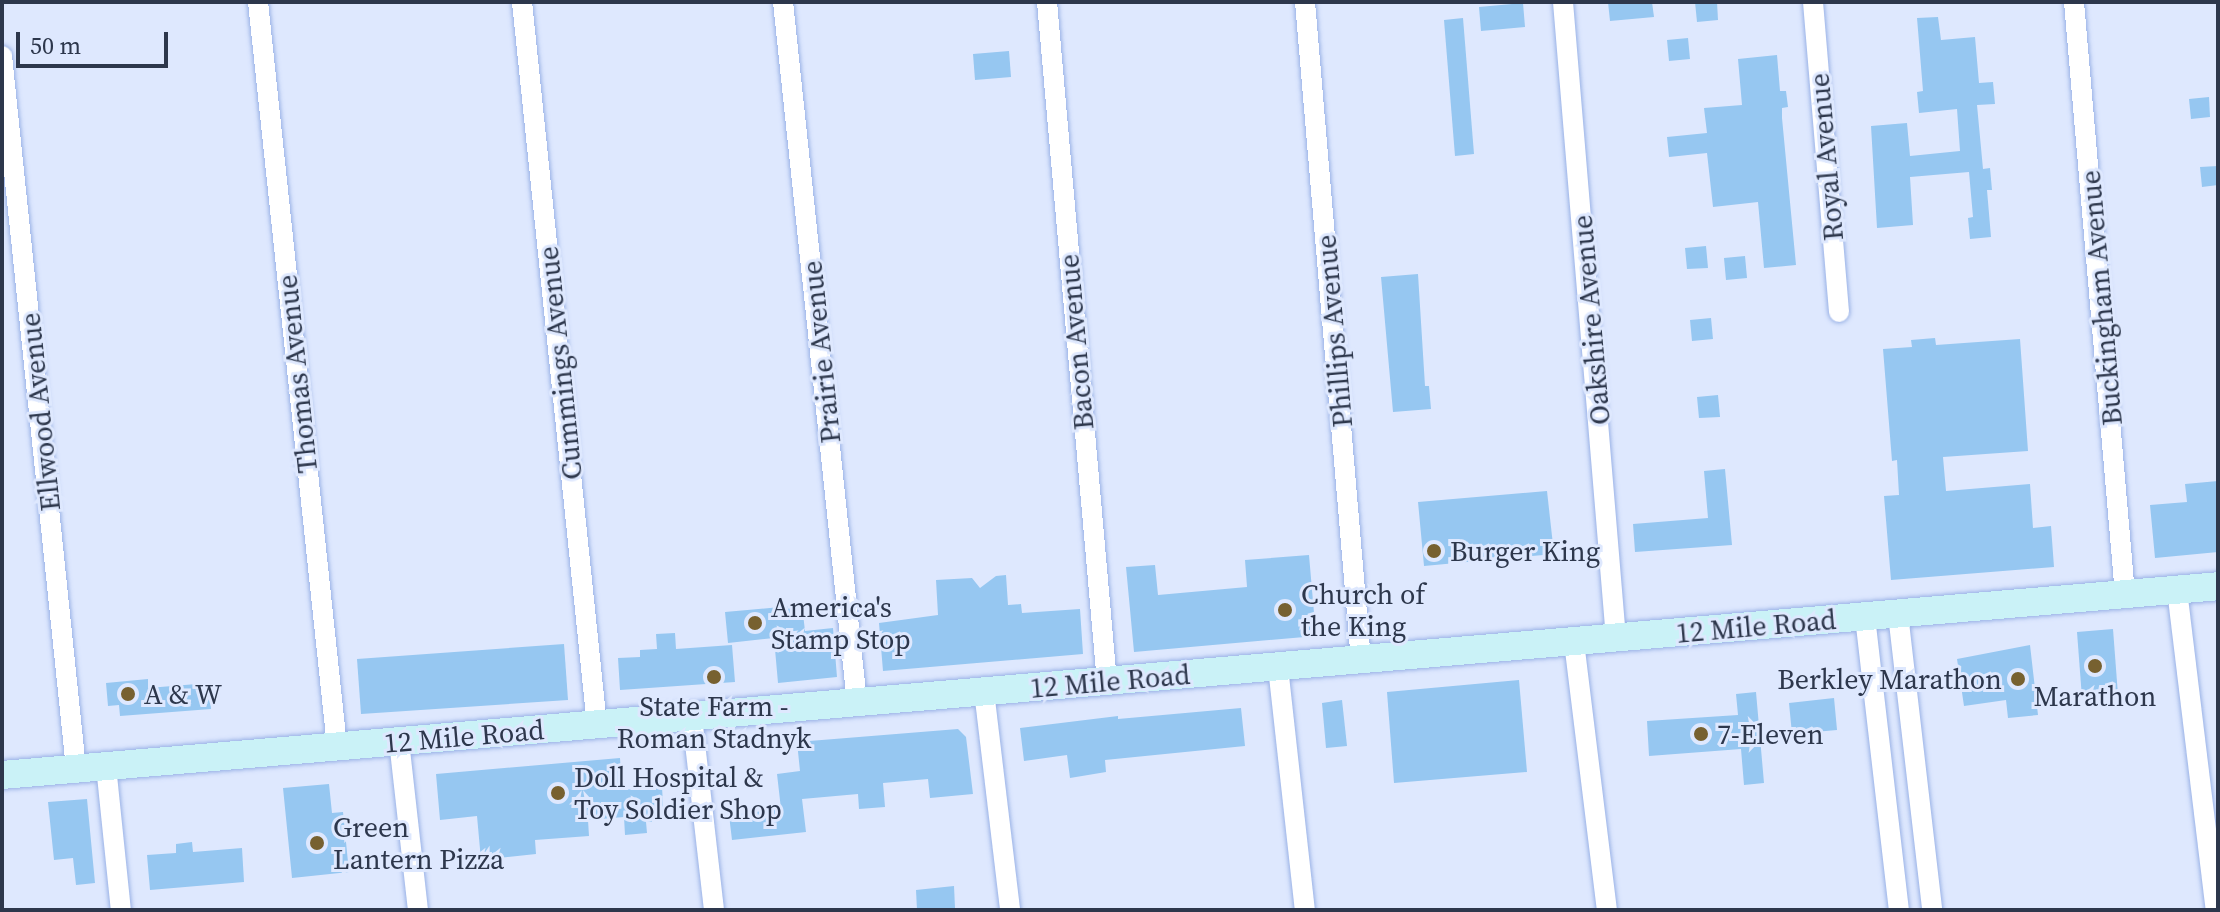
<!DOCTYPE html>
<html>
<head>
<meta charset="utf-8">
<style>
  body { margin:0 }
  #map { position:relative; width:2220px; height:912px; overflow:hidden; background:#dee8fe; font-family:"Source Serif 4",serif }
  div>[style] { position:absolute }
  .building>* { inset:0; background:#96c7f1 }
  .roads { filter:drop-shadow(0 0 2px #9ab2e6) drop-shadow(0 0 2px #9ab2e6) }
  .minor>* { height:20px; margin:-10px; padding:0 10px; transform-origin:10px; border-radius:10px; background:#fff }
  .secondary>* { height:28px; margin:-14px; padding:0 14px; transform-origin:14px; border-radius:14px; background:#caf2f7 }
  .dots>* { width:22px; height:22px; translate:-50% -50%; box-sizing:border-box; border:4px solid #dee8fe; border-radius:50% }
  span { translate:-50% -50%; white-space:nowrap; text-align:center; line-height:1.15; -webkit-text-stroke:6px #dee8fe; paint-order:stroke }
  .street-label { font-size:28px; color:#2d374c }
  .poi-label { font-size:28px; color:#2d374c }
  .left { translate:0 -50%; text-align:left }
  .right { translate:-100% -50%; text-align:right }
  .frame { position:absolute; inset:0; border:4px solid #2d374c; pointer-events:none }
  .scale { position:absolute; left:16px; top:32px; width:152px; height:36px; box-sizing:border-box; border:4px solid #2d374c; border-top:0; padding-left:10px; font-size:24px; line-height:28px; white-space:nowrap; color:#2d374c; -webkit-text-stroke:6px #dee8fe; paint-order:stroke }
</style>
</head>
<body>
<div id="map">
  <div class="building">
    <div style="clip-path:polygon(1608px 2px,1652px 2px,1654px 17px,1610px 21px)"></div>
    <div style="clip-path:polygon(1695px 2px,1717px 2px,1718px 20px,1697px 22px)"></div>
    <div style="clip-path:polygon(1523px 3px,1525px 27px,1481px 31px,1479px 7px)"></div>
    <div style="clip-path:polygon(1938px 17px,1941px 40px,1975px 37px,1979px 83px,1993px 82px,1995px 104px,1977px 105px,1983px 169px,1990px 168px,1992px 190px,1987px 190px,1991px 237px,1970px 239px,1968px 218px,1973px 217px,1969px 172px,1910px 177px,1913px 225px,1877px 228px,1871px 126px,1907px 123px,1910px 156px,1960px 151px,1957px 109px,1919px 113px,1917px 92px,1923px 91px,1917px 18px)"></div>
    <div style="clip-path:polygon(1463px 18px,1474px 154px,1455px 156px,1444px 20px)"></div>
    <div style="clip-path:polygon(1688px 38px,1690px 59px,1669px 61px,1667px 40px)"></div>
    <div style="clip-path:polygon(1009px 51px,1011px 77px,975px 80px,973px 54px)"></div>
    <div style="clip-path:polygon(1777px 55px,1780px 91px,1786px 91px,1788px 107px,1782px 108px,1782px 118px,1796px 265px,1764px 268px,1758px 202px,1713px 207px,1707px 153px,1669px 157px,1667px 137px,1707px 133px,1704px 108px,1742px 105px,1738px 59px)"></div>
    <div style="clip-path:polygon(2209px 97px,2210px 117px,2191px 119px,2189px 99px)"></div>
    <div style="clip-path:polygon(2218px 166px,2218px 185px,2202px 187px,2200px 167px)"></div>
    <div style="clip-path:polygon(1706px 246px,1708px 268px,1687px 269px,1685px 248px)"></div>
    <div style="clip-path:polygon(1745px 256px,1747px 278px,1726px 280px,1724px 258px)"></div>
    <div style="clip-path:polygon(1418px 274px,1425px 386px,1429px 386px,1431px 409px,1393px 412px,1381px 277px)"></div>
    <div style="clip-path:polygon(1711px 318px,1713px 339px,1692px 341px,1690px 320px)"></div>
    <div style="clip-path:polygon(1935px 338px,1936px 345px,2020px 339px,2028px 451px,1943px 457px,1946px 491px,2030px 484px,2033px 528px,2051px 526px,2054px 567px,1891px 580px,1884px 496px,1899px 495px,1897px 460px,1892px 461px,1883px 349px,1912px 347px,1911px 340px)"></div>
    <div style="clip-path:polygon(1718px 395px,1720px 417px,1699px 418px,1697px 397px)"></div>
    <div style="clip-path:polygon(1725px 469px,1732px 545px,1635px 552px,1633px 524px,1708px 518px,1704px 471px)"></div>
    <div style="clip-path:polygon(2218px 481px,2218px 552px,2155px 558px,2150px 505px,2187px 502px,2185px 484px)"></div>
    <div style="clip-path:polygon(1547px 491px,1554px 554px,1424px 566px,1418px 502px)"></div>
    <div style="clip-path:polygon(1309px 555px,1316px 636px,1134px 652px,1126px 567px,1155px 565px,1158px 595px,1247px 587px,1245px 560px)"></div>
    <div style="clip-path:polygon(1006px 575px,1008px 605px,1021px 604px,1022px 613px,1080px 609px,1083px 654px,883px 671px,879px 623px,938px 615px,936px 580px,972px 578px,980px 588px,996px 576px)"></div>
    <div style="clip-path:polygon(802px 605px,805px 631px,833px 628px,837px 677px,778px 683px,774px 638px,728px 643px,725px 612px)"></div>
    <div style="clip-path:polygon(2113px 629px,2118px 695px,2082px 698px,2077px 632px)"></div>
    <div style="clip-path:polygon(675px 633px,676px 649px,732px 645px,735px 682px,620px 690px,618px 658px,640px 657px,640px 650px,657px 649px,656px 634px)"></div>
    <div style="clip-path:polygon(564px 644px,568px 700px,361px 714px,357px 659px)"></div>
    <div style="clip-path:polygon(2030px 645px,2038px 715px,2008px 718px,2006px 700px,1964px 706px,1957px 659px)"></div>
    <div style="clip-path:polygon(148px 679px,148px 688px,209px 683px,211px 709px,120px 716px,119px 705px,108px 706px,106px 683px)"></div>
    <div style="clip-path:polygon(1519px 680px,1527px 772px,1394px 783px,1387px 692px)"></div>
    <div style="clip-path:polygon(1756px 692px,1764px 783px,1744px 785px,1741px 749px,1649px 756px,1647px 721px,1738px 715px,1736px 694px)"></div>
    <div style="clip-path:polygon(1834px 698px,1837px 730px,1792px 734px,1789px 703px)"></div>
    <div style="clip-path:polygon(1342px 700px,1347px 746px,1326px 748px,1322px 703px)"></div>
    <div style="clip-path:polygon(1241px 708px,1245px 746px,1105px 760px,1106px 772px,1070px 778px,1067px 755px,1024px 761px,1020px 728px,1118px 716px,1118px 719px)"></div>
    <div style="clip-path:polygon(958px 729px,966px 737px,973px 794px,930px 798px,928px 779px,883px 783px,885px 807px,859px 809px,858px 794px,802px 799px,806px 832px,732px 840px,729px 815px,781px 809px,777px 774px,800px 771px,797px 742px)"></div>
    <div style="clip-path:polygon(620px 758px,622px 790px,662px 787px,664px 821px,646px 822px,647px 833px,625px 835px,624px 817px,588px 820px,589px 836px,535px 840px,536px 854px,481px 860px,477px 816px,440px 820px,436px 774px)"></div>
    <div style="clip-path:polygon(329px 784px,332px 813px,343px 812px,349px 872px,292px 878px,283px 788px)"></div>
    <div style="clip-path:polygon(87px 799px,95px 883px,76px 885px,73px 858px,54px 860px,48px 802px)"></div>
    <div style="clip-path:polygon(192px 842px,193px 852px,242px 848px,244px 882px,150px 890px,147px 855px,176px 853px,176px 844px)"></div>
    <div style="clip-path:polygon(954px 886px,955px 908px,917px 910px,916px 890px)"></div>
  </div>
  <div class="roads">
    <div class="minor">
      <div style="left:258px;top:2px;width:748px;rotate:83.94deg"></div>
      <div style="left:522px;top:2px;width:727px;rotate:84.08deg"></div>
      <div style="left:783px;top:2px;width:705px;rotate:83.97deg"></div>
      <div style="left:1047px;top:2px;width:683px;rotate:84.96deg"></div>
      <div style="left:1305px;top:2px;width:660px;rotate:85.14deg"></div>
      <div style="left:1563px;top:2px;width:639px;rotate:85.24deg"></div>
      <div style="left:1813px;top:2px;width:311px;rotate:85.2deg"></div>
      <div style="left:2074px;top:2px;width:595px;rotate:85.08deg"></div>
      <div style="left:2px;top:56px;width:716px;rotate:84.07deg"></div>
      <div style="left:2177px;top:590px;width:322px;rotate:83.1deg"></div>
      <div style="left:1898px;top:614px;width:298px;rotate:83.4deg"></div>
      <div style="left:1865px;top:617px;width:295px;rotate:83.4deg"></div>
      <div style="left:1574px;top:642px;width:270px;rotate:83deg"></div>
      <div style="left:1278px;top:667px;width:244px;rotate:83.7deg"></div>
      <div style="left:984px;top:691px;width:221px;rotate:83.2deg"></div>
      <div style="left:692px;top:717px;width:194px;rotate:83.5deg"></div>
      <div style="left:399px;top:741px;width:170px;rotate:83.6deg"></div>
      <div style="left:106px;top:766px;width:145px;rotate:84.1deg"></div>
    </div>
    <div class="secondary">
      <div style="left:2px;top:775px;width:2224px;rotate:-4.87deg"></div>
    </div>
  </div>
  <div class="dots">
    <div style="left:1434px;top:551px;background:#776130"></div>
    <div style="left:1285px;top:610px;background:#776130"></div>
    <div style="left:755px;top:623px;background:#776130"></div>
    <div style="left:2095px;top:666px;background:#776130"></div>
    <div style="left:714px;top:677px;background:#776130"></div>
    <div style="left:2018px;top:679px;background:#776130"></div>
    <div style="left:128px;top:694px;background:#776130"></div>
    <div style="left:1701px;top:734px;background:#776130"></div>
    <div style="left:558px;top:793px;background:#776130"></div>
    <div style="left:317px;top:843px;background:#776130"></div>
  </div>
  <div class="street-label">
    <span style="left:1826px;top:157px;rotate:-95deg">Royal Avenue</span>
    <span style="left:2101px;top:298px;rotate:-95deg">Buckingham Avenue</span>
    <span style="left:1591px;top:320px;rotate:-95deg">Oakshire Avenue</span>
    <span style="left:1334px;top:331px;rotate:-95deg">Phillips Avenue</span>
    <span style="left:1076px;top:342px;rotate:-95deg">Bacon Avenue</span>
    <span style="left:821px;top:352px;rotate:-96deg">Prairie Avenue</span>
    <span style="left:560px;top:363px;rotate:-96deg">Cummings Avenue</span>
    <span style="left:297px;top:374px;rotate:-96deg">Thomas Avenue</span>
    <span style="left:40px;top:412px;rotate:-96deg">Ellwood Avenue</span>
    <span style="left:1756px;top:626px;rotate:-5deg">12 Mile Road</span>
    <span style="left:1110px;top:681px;rotate:-5deg">12 Mile Road</span>
    <span style="left:464px;top:736px;rotate:-5deg">12 Mile Road</span>
  </div>
  <div class="poi-label">
    <span class="left" style="left:1450px;top:551px">Burger King</span>
    <span class="left" style="left:1301px;top:610px">Church of<br>the King</span>
    <span class="left" style="left:771px;top:623px">America's<br>Stamp Stop</span>
    <span class="right" style="left:2002px;top:679px">Berkley Marathon</span>
    <span class="left" style="left:144px;top:694px">A &amp; W</span>
    <span style="left:2095px;top:696px">Marathon</span>
    <span style="left:714px;top:722px">State Farm -<br>Roman Stadnyk</span>
    <span class="left" style="left:1717px;top:734px">7-Eleven</span>
    <span class="left" style="left:574px;top:793px">Doll Hospital &amp;<br>Toy Soldier Shop</span>
    <span class="left" style="left:333px;top:843px">Green<br>Lantern Pizza</span>
  </div>
  <div class="frame"></div>
  <div class="scale">50 m</div>
</div>
</body>
</html>
